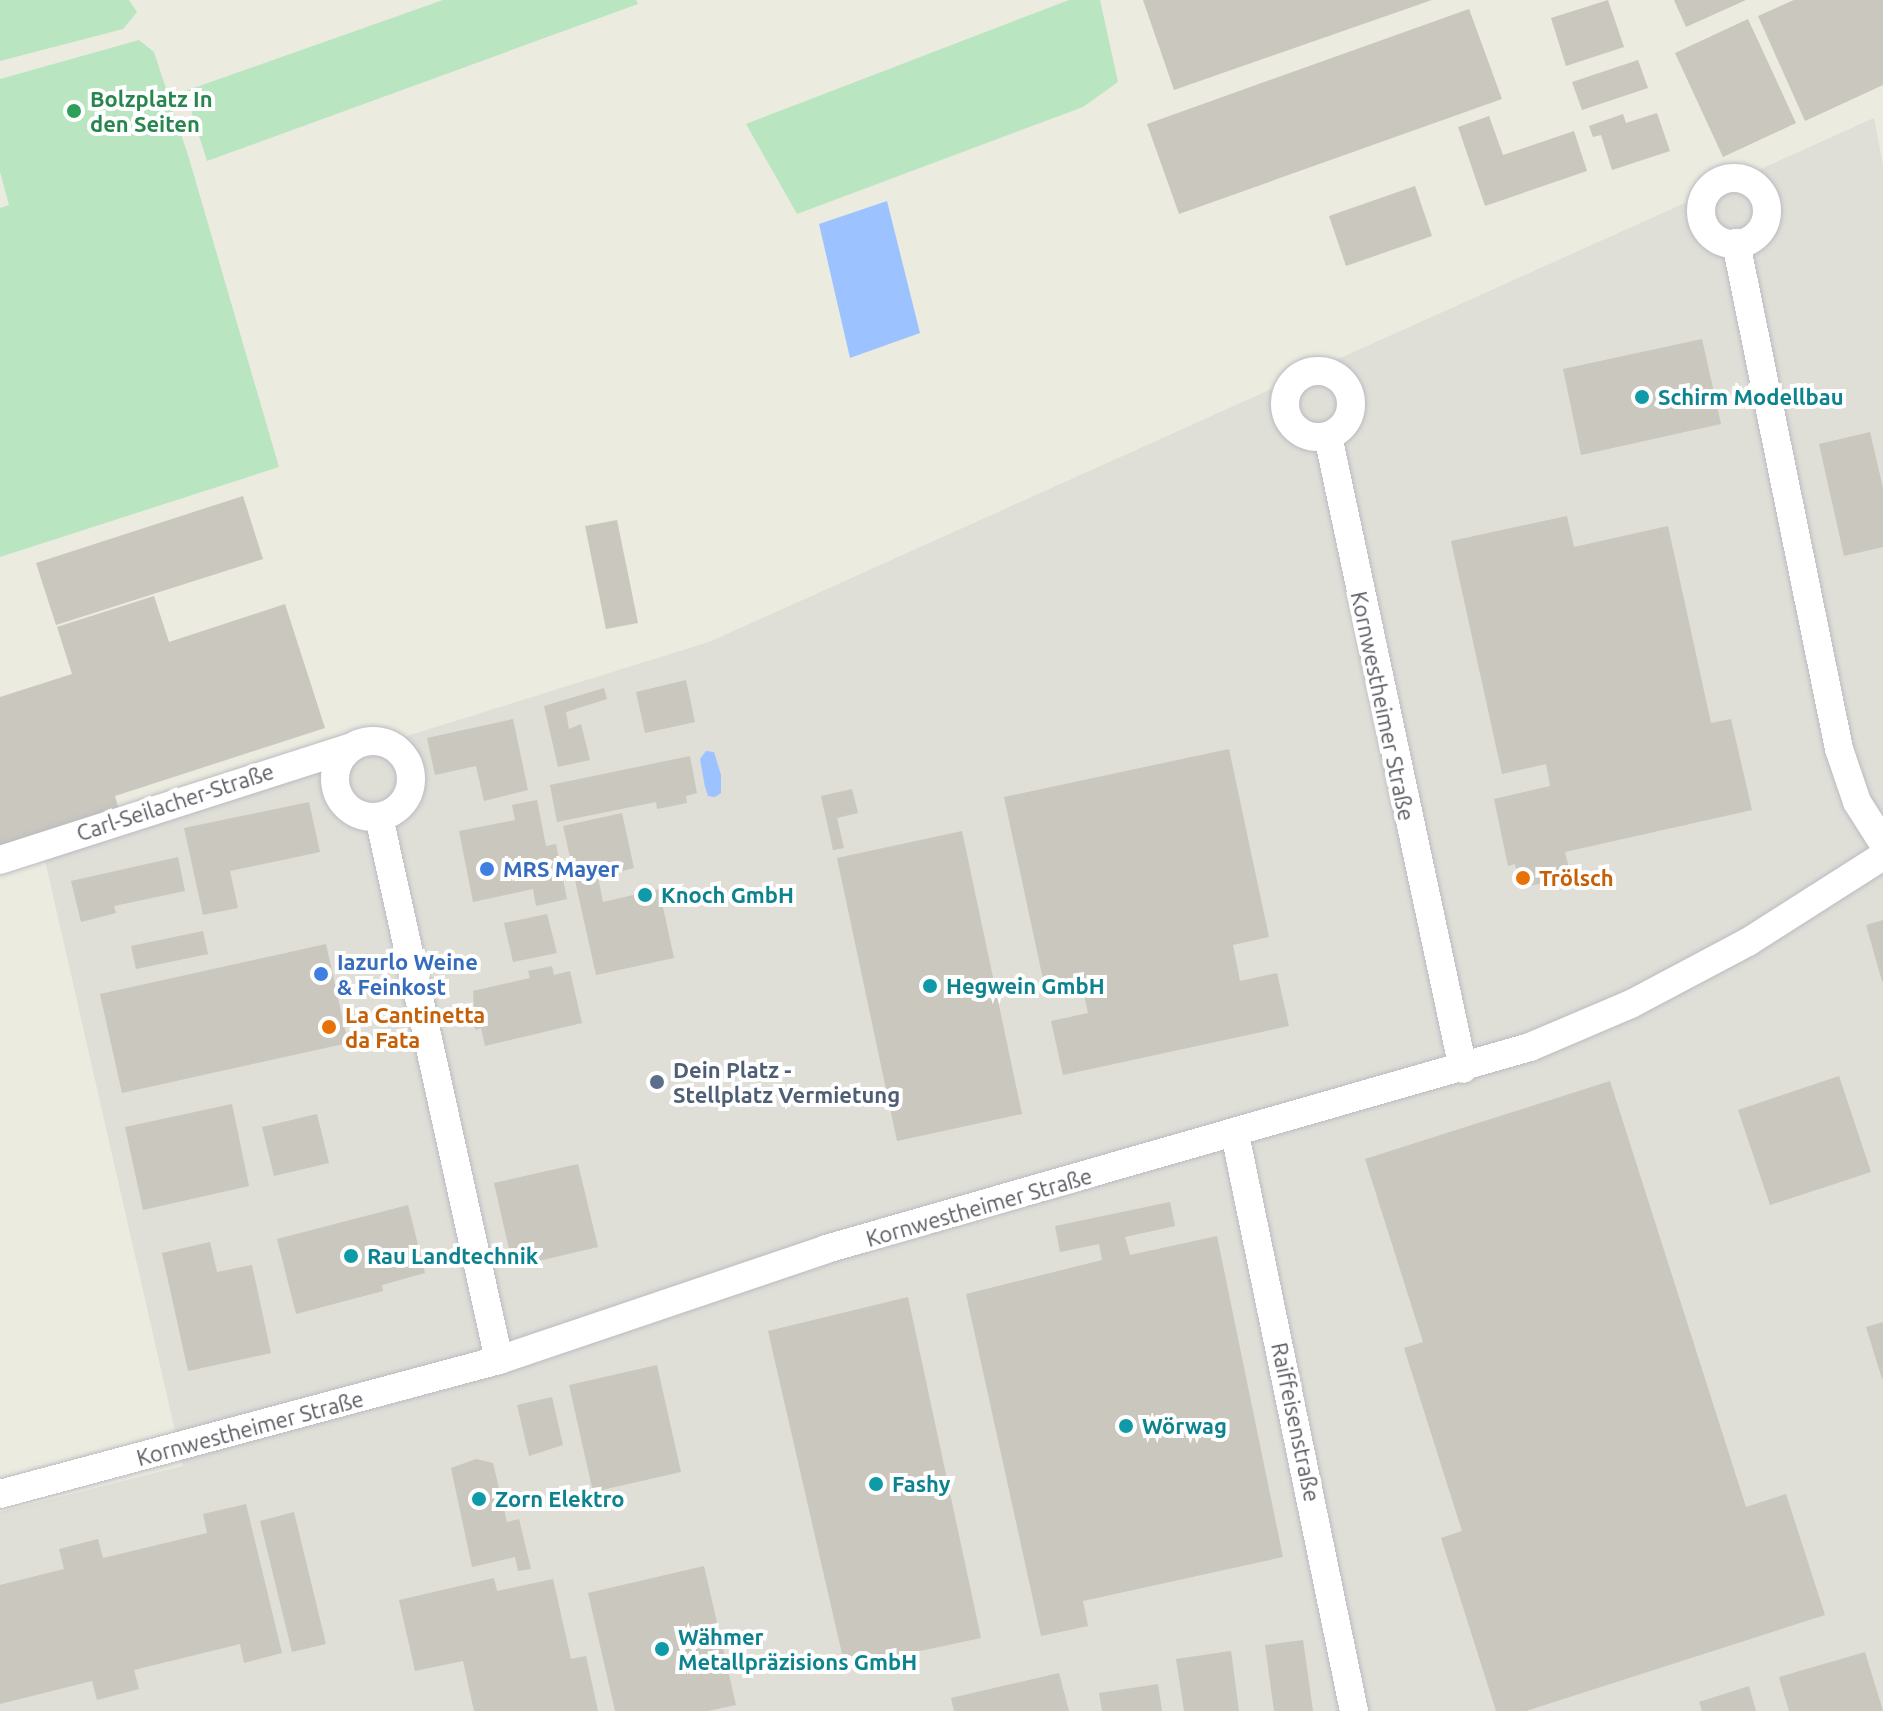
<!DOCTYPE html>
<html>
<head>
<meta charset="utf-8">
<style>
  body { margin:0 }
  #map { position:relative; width:1883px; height:1711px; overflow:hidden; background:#ecebdf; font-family:Ubuntu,sans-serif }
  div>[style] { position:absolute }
  .industrial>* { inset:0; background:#dfded7 }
  .green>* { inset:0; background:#bae5c1 }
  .water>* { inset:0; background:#9cc3ff }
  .building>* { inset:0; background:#c9c7be }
  .roads { filter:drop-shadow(0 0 2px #babbc2) drop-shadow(0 0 2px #babbc2) }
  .minor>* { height:28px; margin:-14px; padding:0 14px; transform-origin:14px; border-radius:14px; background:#fff }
  .minor>.ring { margin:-14px; padding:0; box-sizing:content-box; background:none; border:28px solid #fff; border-radius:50% }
  .dots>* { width:22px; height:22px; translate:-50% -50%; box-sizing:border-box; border:4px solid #fff; border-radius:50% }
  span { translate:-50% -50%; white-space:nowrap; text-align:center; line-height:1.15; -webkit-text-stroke:8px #fff; paint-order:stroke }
  .leisure-label { font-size:22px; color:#27864d; font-weight:700 }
  .left { translate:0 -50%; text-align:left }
  .culture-label { font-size:22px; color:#0d838f; font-weight:700 }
  .street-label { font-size:22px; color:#585a61 }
  .shop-label { font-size:22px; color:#366cbe; font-weight:700 }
  .food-label { font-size:22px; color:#c56008; font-weight:700 }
  .service-label { font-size:22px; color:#4e5e75; font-weight:700 }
</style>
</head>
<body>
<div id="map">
  <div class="industrial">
    <div style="clip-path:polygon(1874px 118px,1883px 165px,1883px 1711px,0 1711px,0 1512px,183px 1466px,44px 856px,320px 763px,709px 642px)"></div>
  </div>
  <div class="green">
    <div style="clip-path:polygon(0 0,129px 0,137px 12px,123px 29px,0 61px)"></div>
    <div style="clip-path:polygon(443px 0,636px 0,638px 4px,207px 161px,185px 91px)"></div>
    <div style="clip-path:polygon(1069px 0,1100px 0,1118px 82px,1083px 107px,797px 214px,746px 124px)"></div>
    <div style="clip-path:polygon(139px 40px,154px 52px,188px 155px,279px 467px,0 557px,0 208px,9px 205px,0 172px,0 79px)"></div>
  </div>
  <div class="water">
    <div style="clip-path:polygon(887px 201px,920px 333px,850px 358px,819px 224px)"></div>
    <div style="clip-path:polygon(706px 751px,714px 752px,721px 775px,721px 793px,715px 797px,708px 796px,705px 787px,700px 759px)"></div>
  </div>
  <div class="building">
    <div style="clip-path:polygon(1143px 0,1432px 0,1174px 90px)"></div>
    <div style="clip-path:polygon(1608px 0,1624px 47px,1566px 66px,1551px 18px)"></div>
    <div style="clip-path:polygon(1674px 0,1746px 0,1686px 27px)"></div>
    <div style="clip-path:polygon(1794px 0,1883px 0,1883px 85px,1805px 121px,1758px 16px)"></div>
    <div style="clip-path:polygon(1469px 9px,1502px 99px,1179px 214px,1147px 124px)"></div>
    <div style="clip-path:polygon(1748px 19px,1796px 123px,1723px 157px,1675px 53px)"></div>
    <div style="clip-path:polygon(1638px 60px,1648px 88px,1582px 110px,1572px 82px)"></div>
    <div style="clip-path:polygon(1657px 113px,1670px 151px,1612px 170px,1601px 135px,1593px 137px,1589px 126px,1623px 114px,1626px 123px)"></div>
    <div style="clip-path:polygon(1489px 116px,1503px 155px,1574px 131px,1587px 171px,1485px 206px,1458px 127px)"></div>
    <div style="clip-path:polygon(1415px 186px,1432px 236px,1346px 266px,1329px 216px)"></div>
    <div style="clip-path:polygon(1702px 339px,1721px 424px,1581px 455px,1563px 369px)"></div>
    <div style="clip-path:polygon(1870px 432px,1883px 488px,1883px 547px,1844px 556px,1819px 444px)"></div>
    <div style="clip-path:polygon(243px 496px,263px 559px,56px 625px,36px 563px)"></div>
    <div style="clip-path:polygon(1567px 516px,1574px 547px,1668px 526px,1711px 723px,1731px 719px,1752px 810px,1565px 852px,1571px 877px,1520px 888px,1515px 864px,1508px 866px,1494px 799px,1550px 786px,1546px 764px,1502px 774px,1451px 541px)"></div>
    <div style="clip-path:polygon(617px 520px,638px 623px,606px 629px,585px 526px)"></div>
    <div style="clip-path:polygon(154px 596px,169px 642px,285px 604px,325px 728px,115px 796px,119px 810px,0 849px,0 697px,72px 674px,57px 627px)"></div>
    <div style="clip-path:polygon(686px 680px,695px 722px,645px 733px,636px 692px)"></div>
    <div style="clip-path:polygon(604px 688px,607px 699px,566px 712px,569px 729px,581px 724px,590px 760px,558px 767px,544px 706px)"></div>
    <div style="clip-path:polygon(513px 719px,528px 790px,484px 801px,476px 766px,435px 775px,427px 738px)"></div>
    <div style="clip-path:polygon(1229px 749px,1269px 937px,1233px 945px,1240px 981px,1277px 973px,1289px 1026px,1063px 1075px,1051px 1021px,1088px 1013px,1080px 976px,1044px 984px,1004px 797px)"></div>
    <div style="clip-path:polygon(690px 756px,697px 793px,686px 796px,687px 803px,657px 809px,656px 802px,557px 822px,550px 785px)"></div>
    <div style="clip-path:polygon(852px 789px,858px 813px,837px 818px,844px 848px,833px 850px,821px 796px)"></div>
    <div style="clip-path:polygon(537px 800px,546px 846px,556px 844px,567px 899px,536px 906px,533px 889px,473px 902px,459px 831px,515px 820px,512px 805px)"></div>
    <div style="clip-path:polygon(309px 802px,320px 852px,230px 871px,238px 908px,203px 915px,184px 828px)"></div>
    <div style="clip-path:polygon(622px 813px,634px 868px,598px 877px,603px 902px,659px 889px,674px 958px,596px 975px,563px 826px)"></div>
    <div style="clip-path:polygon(962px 831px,1022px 1114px,897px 1141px,837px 858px)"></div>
    <div style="clip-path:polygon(178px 857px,185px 891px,114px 906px,116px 913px,81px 922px,71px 881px)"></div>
    <div style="clip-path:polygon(547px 914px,557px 953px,513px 962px,504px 923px)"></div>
    <div style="clip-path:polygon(1883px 920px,1883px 981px,1882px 981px,1866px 925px)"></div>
    <div style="clip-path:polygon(203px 931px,208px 954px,136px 969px,131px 946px)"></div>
    <div style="clip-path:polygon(326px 944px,348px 1043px,122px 1093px,100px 994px)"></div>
    <div style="clip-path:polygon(552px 966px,554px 975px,570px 971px,582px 1023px,485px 1046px,481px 1028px,475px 1030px,473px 991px,530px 978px,528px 971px)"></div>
    <div style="clip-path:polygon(1839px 1076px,1871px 1172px,1770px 1205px,1738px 1110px)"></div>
    <div style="clip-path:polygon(1610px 1081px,1746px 1507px,1786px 1494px,1825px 1615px,1526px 1711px,1496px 1711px,1441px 1538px,1462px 1531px,1404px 1348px,1423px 1342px,1365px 1159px)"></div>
    <div style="clip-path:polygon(232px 1104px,249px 1186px,143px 1210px,125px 1127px)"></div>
    <div style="clip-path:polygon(317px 1114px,329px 1163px,274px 1176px,262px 1127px)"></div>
    <div style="clip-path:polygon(578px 1164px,598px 1247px,513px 1267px,494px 1183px)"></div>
    <div style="clip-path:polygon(1170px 1202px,1175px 1226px,1125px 1237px,1130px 1255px,1217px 1236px,1283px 1557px,1083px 1601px,1088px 1626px,1041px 1636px,966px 1294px,1102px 1260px,1099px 1244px,1060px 1252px,1055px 1226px)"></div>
    <div style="clip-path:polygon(408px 1205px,425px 1273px,382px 1285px,383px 1291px,296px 1314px,277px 1239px)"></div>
    <div style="clip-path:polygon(210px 1242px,217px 1272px,252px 1265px,271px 1353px,188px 1371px,162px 1253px)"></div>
    <div style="clip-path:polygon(908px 1297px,981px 1638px,845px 1667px,768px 1331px)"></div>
    <div style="clip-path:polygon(1883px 1322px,1883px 1378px,1882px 1379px,1866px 1327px)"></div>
    <div style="clip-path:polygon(657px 1365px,681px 1472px,593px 1492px,569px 1385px)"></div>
    <div style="clip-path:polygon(552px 1397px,563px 1445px,529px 1456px,517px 1405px)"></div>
    <div style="clip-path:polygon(476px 1459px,493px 1463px,507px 1522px,519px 1519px,531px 1569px,518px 1571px,515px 1557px,472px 1567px,451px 1468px)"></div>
    <div style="clip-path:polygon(246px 1504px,282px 1653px,244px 1663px,240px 1644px,134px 1670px,139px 1689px,97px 1700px,92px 1681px,0 1704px,0 1585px,64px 1569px,59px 1549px,98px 1539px,103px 1558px,207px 1533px,203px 1514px)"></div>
    <div style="clip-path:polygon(294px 1512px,326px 1644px,292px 1652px,260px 1521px)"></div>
    <div style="clip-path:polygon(704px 1566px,736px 1705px,708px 1711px,615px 1711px,588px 1593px)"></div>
    <div style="clip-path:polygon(494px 1578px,497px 1591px,553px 1579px,571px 1659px,586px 1656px,598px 1711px,474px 1711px,463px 1661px,415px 1671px,399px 1600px)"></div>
    <div style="clip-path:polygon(1303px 1640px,1313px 1711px,1274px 1711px,1265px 1645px)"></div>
    <div style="clip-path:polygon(1231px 1651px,1239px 1711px,1184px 1711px,1176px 1659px)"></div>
    <div style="clip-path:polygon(1865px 1652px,1883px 1711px,1789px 1711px,1779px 1677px)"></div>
    <div style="clip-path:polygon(1059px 1673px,1069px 1711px,954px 1711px,951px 1698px)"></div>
    <div style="clip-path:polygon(1158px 1684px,1162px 1711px,1102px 1711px,1099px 1693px)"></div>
    <div style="clip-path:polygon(1749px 1686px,1756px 1711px,1702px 1711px,1699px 1702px)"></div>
  </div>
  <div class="roads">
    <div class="minor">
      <div class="ring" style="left:1701px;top:178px;width:38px;height:38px"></div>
      <div style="left:1736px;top:243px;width:516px;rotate:78.49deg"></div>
      <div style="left:1839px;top:749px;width:56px;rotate:71.2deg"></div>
      <div style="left:1857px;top:802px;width:49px;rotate:57.6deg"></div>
      <div class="ring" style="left:1285px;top:371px;width:38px;height:38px"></div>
      <div style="left:1328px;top:436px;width:647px;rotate:77.96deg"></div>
      <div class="ring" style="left:335px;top:741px;width:48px;height:48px"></div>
      <div style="left:379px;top:817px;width:556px;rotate:77.54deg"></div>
      <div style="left:0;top:860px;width:370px;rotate:-17.8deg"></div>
      <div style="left:1235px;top:1134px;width:589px;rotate:78.35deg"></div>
      <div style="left:0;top:1494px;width:517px;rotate:-15.03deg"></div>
      <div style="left:499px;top:1360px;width:345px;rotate:-18.7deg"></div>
      <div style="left:826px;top:1249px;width:732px;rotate:-16.01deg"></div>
      <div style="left:1530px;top:1047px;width:110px;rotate:-23.1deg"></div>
      <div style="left:1631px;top:1004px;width:132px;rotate:-27.9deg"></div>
      <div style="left:1748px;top:942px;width:160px;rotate:-32.5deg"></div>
    </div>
  </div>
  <div class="dots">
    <div style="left:74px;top:111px;background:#2e9e5b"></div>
    <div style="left:1642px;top:397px;background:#0f9aa8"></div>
    <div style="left:487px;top:869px;background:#3f7fe0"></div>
    <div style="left:1523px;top:878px;background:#e8710a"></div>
    <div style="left:645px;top:895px;background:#0f9aa8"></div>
    <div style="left:321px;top:974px;background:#3f7fe0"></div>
    <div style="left:930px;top:986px;background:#0f9aa8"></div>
    <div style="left:329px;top:1027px;background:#e8710a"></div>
    <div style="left:657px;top:1082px;background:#5c6f8a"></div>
    <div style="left:351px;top:1256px;background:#0f9aa8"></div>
    <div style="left:1126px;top:1426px;background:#0f9aa8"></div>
    <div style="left:876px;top:1484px;background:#0f9aa8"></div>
    <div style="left:479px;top:1499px;background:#0f9aa8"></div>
    <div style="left:662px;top:1649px;background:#0f9aa8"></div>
  </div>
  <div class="leisure-label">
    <span class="left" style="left:90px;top:111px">Bolzplatz In<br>den Seiten</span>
  </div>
  <div class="culture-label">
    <span class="left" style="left:1658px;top:397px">Schirm Modellbau</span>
    <span class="left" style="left:661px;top:895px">Knoch GmbH</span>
    <span class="left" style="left:946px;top:986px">Hegwein GmbH</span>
    <span class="left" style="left:367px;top:1256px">Rau Landtechnik</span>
    <span class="left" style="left:1142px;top:1426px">Wörwag</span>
    <span class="left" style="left:892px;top:1484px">Fashy</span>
    <span class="left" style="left:495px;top:1499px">Zorn Elektro</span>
    <span class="left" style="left:678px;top:1649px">Wähmer<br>Metallpräzisions GmbH</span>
  </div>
  <div class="street-label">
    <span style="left:1383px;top:706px;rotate:78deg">Kornwestheimer Straße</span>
    <span style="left:175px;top:802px;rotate:-18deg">Carl-Seilacher-Straße</span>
    <span style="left:979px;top:1207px;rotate:-16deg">Kornwestheimer Straße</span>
    <span style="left:1296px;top:1422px;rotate:78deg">Raiffeisenstraße</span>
    <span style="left:250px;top:1428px;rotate:-15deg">Kornwestheimer Straße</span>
  </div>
  <div class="shop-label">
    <span class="left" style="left:503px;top:869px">MRS Mayer</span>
    <span class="left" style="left:337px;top:974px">Iazurlo Weine<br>&amp; Feinkost</span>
  </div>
  <div class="food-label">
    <span class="left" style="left:1539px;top:878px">Trölsch</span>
    <span class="left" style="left:345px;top:1027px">La Cantinetta<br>da Fata</span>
  </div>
  <div class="service-label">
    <span class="left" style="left:673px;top:1082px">Dein Platz -<br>Stellplatz Vermietung</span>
  </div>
</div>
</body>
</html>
